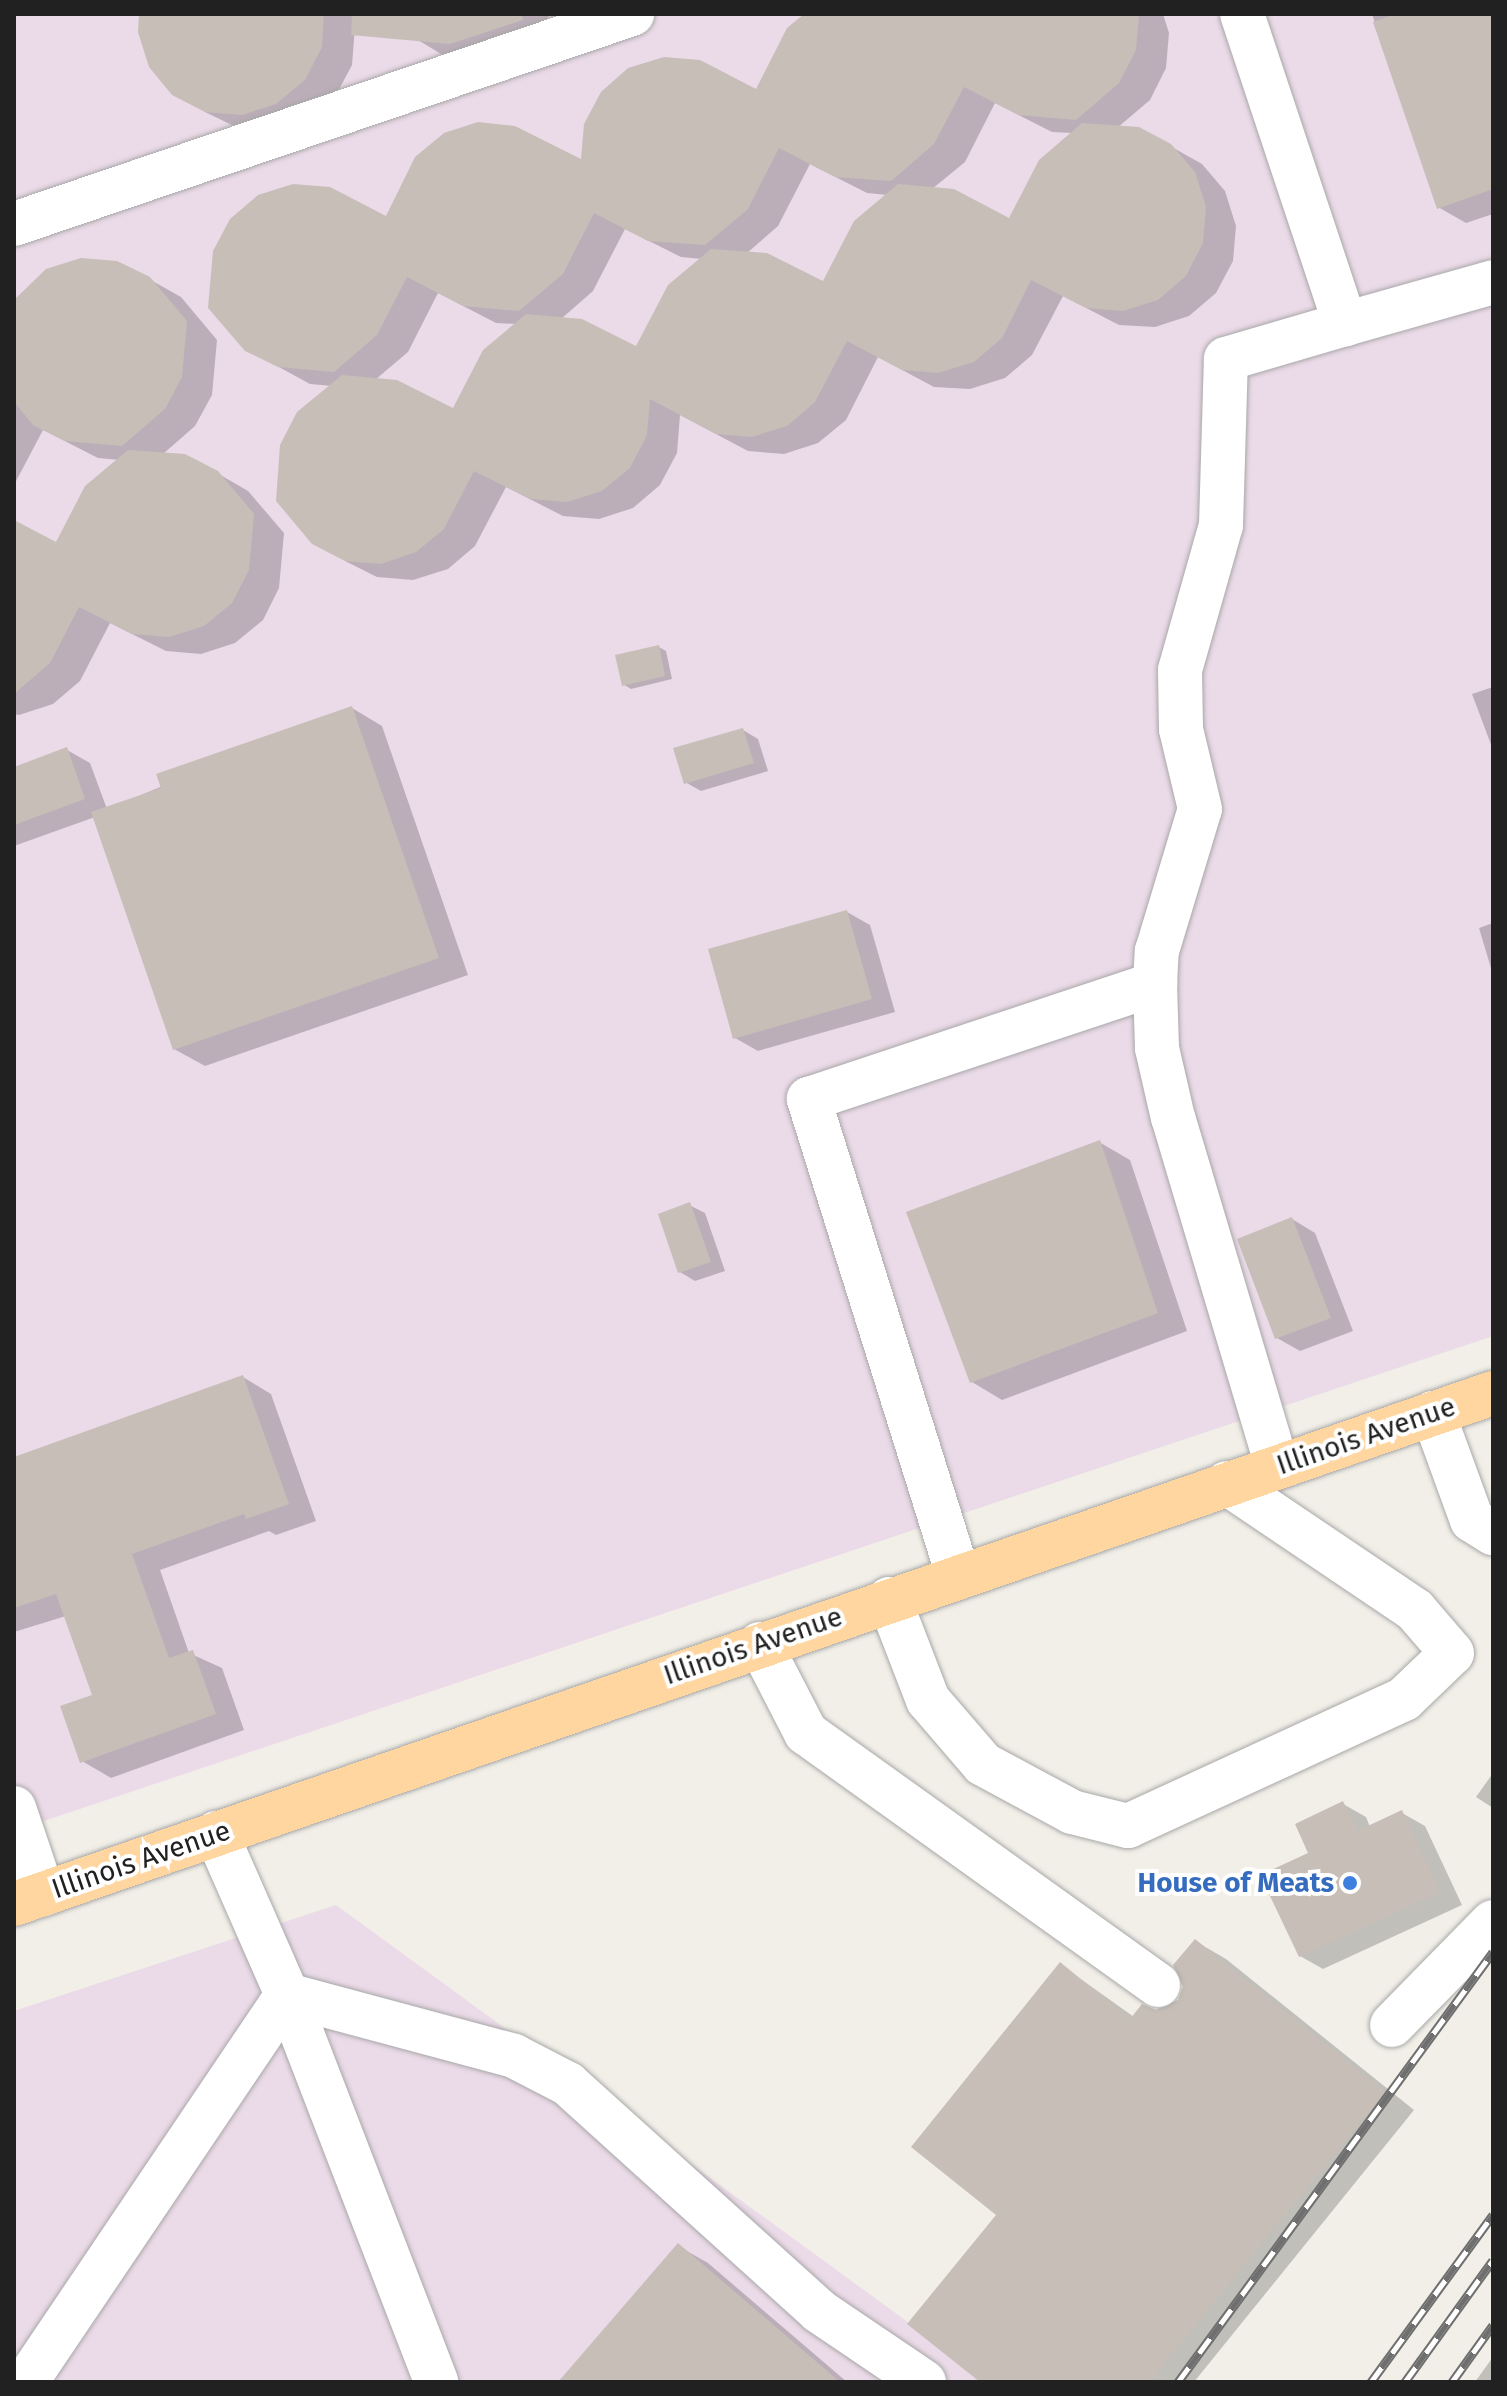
<!DOCTYPE html>
<html>
<head>
<meta charset="utf-8">
<style>
  body { margin:0 }
  #map { position:relative; width:1507px; height:2396px; overflow:hidden; background:#f2efe8; font-family:"Fira Sans",sans-serif }
  div>[style] { position:absolute }
  .industrial>* { inset:0; background:#ebdae8 }
  .shadow>* { inset:0; background:#0003 }
  .building>* { inset:0; background:#c7beb7 }
  .roads { filter:drop-shadow(0 0 2px #a8a8a8) drop-shadow(0 0 2px #a8a8a8) }
  .minor>* { height:44px; margin:-22px; padding:0 22px; transform-origin:22px; border-radius:22px; background:#fff }
  .major>* { height:44px; margin:-22px; padding:0 22px; transform-origin:22px; border-radius:22px; background:#ffd6a0 }
  .rail>* { height:9px; margin-top:-4.5px; transform-origin:0; background:repeating-linear-gradient(90deg,#fff 0 18px,#6f6f6f 0 36px); box-sizing:border-box; border-block:2px solid #6f6f6f }
  .dots>* { width:22px; height:22px; translate:-50% -50%; box-sizing:border-box; border:4px solid #fff; border-radius:50% }
  span { translate:-50% -50%; white-space:nowrap; text-align:center; line-height:1.15; -webkit-text-stroke:8px #fff; paint-order:stroke }
  .street-label { font-size:28px; color:#212121 }
  .shop-label { font-size:28px; color:#366cbe; font-weight:700 }
  .right { translate:-100% -50%; text-align:right }
  .frame { position:absolute; inset:0; border:16px solid #212121; pointer-events:none }
</style>
</head>
<body>
<div id="map">
  <div class="industrial">
    <div style="clip-path:polygon(14px 14px,1493px 14px,1493px 1336px,14px 1831px)"></div>
    <div style="clip-path:polygon(336px 1905px,990px 2382px,14px 2382px,14px 2011px)"></div>
  </div>
  <div class="shadow">
    <div style="clip-path:polygon(141px 14px,356px 14px,352px 65px,335px 97px,238px 128px,205px 112px)"></div>
    <div style="clip-path:polygon(375px 14px,550px 14px,543px 26px,446px 57px)"></div>
    <div style="clip-path:polygon(evenodd,807px 14px,1163px 14px,1169px 33px,1166px 68px,1150px 100px,1117px 128px,1170px 146px,1202px 164px,1225px 191px,1236px 226px,1233px 261px,1216px 293px,1189px 316px,1155px 327px,1119px 325px,1063px 296px,1032px 355px,1005px 378px,970px 389px,934px 387px,878px 357px,846px 420px,818px 443px,784px 454px,748px 451px,680px 415px,677px 453px,660px 485px,633px 508px,599px 519px,563px 516px,506px 487px,475px 546px,448px 569px,413px 580px,377px 577px,345px 561px,332px 386px,310px 384px,246px 349px,387px 219px,582px 162px,757px 91px,807px 14px,995px 103px,1052px 132px,1073px 133px,1010px 220px,932px 189px,965px 162px,995px 103px,807px 14px,810px 164px,867px 193px,888px 195px,824px 284px,746px 254px,778px 226px,810px 164px,807px 14px,625px 229px,681px 257px,702px 259px,637px 349px,561px 319px,593px 291px,625px 229px,807px 14px,438px 293px,496px 323px,517px 324px,454px 411px,375px 380px,408px 352px,438px 293px)"></div>
    <div style="clip-path:polygon(1372px 14px,1493px 14px,1493px 214px,1466px 223px,1438px 207px)"></div>
    <div style="clip-path:polygon(47px 271px,149px 279px,181px 297px,217px 340px,212px 395px,195px 426px,163px 454px,217px 473px,248px 491px,284px 533px,279px 588px,263px 620px,235px 643px,201px 654px,166px 651px,110px 623px,80px 681px,53px 704px,19px 715px,14px 714px,14px 523px,57px 545px,120px 460px,98px 458px,43px 430px,14px 485px,14px 304px)"></div>
    <div style="clip-path:polygon(659px 647px,666px 651px,672px 679px,631px 689px,623px 684px)"></div>
    <div style="clip-path:polygon(1493px 687px,1493px 750px,1472px 694px)"></div>
    <div style="clip-path:polygon(352px 708px,382px 726px,468px 975px,205px 1066px,174px 1049px,95px 817px,14px 846px,14px 769px,67px 750px,90px 763px,107px 809px)"></div>
    <div style="clip-path:polygon(743px 730px,758px 739px,768px 771px,701px 791px,685px 782px)"></div>
    <div style="clip-path:polygon(847px 912px,870px 925px,895px 1012px,758px 1051px,735px 1038px)"></div>
    <div style="clip-path:polygon(1493px 923px,1493px 975px,1479px 928px)"></div>
    <div style="clip-path:polygon(1099px 1142px,1130px 1160px,1187px 1331px,1002px 1400px,972px 1382px)"></div>
    <div style="clip-path:polygon(689px 1205px,705px 1213px,725px 1271px,695px 1281px,680px 1272px)"></div>
    <div style="clip-path:polygon(1292px 1219px,1315px 1233px,1353px 1331px,1300px 1351px,1277px 1338px)"></div>
    <div style="clip-path:polygon(243px 1377px,271px 1394px,316px 1521px,276px 1535px,269px 1531px,160px 1570px,189px 1653px,222px 1668px,244px 1730px,111px 1778px,82px 1761px,94px 1696px,66px 1616px,14px 1632px,14px 1459px)"></div>
    <div style="clip-path:polygon(1493px 1773px,1493px 1808px,1476px 1797px)"></div>
    <div style="clip-path:polygon(1343px 1804px,1366px 1817px,1370px 1827px,1402px 1813px,1425px 1826px,1462px 1905px,1323px 1969px,1300px 1956px,1311px 1854px)"></div>
    <div style="clip-path:polygon(1195px 1941px,1226px 1959px,1414px 2110px,1194px 2382px,983px 2382px,998px 2215px,1061px 1965px,1134px 2017px,1179px 2002px)"></div>
    <div style="clip-path:polygon(678px 2246px,708px 2263px,847px 2382px,561px 2382px)"></div>
    <div style="clip-path:polygon(1493px 2357px,1493px 2382px,1475px 2382px)"></div>
  </div>
  <div class="building">
    <div style="clip-path:polygon(139px 14px,324px 14px,322px 47px,305px 80px,276px 104px,242px 115px,205px 112px,172px 95px,149px 67px,138px 32px)"></div>
    <div style="clip-path:polygon(352px 14px,522px 14px,523px 20px,450px 44px,351px 35px)"></div>
    <div style="clip-path:polygon(804px 14px,1139px 14px,1136px 50px,1119px 83px,1076px 120px,1019px 115px,964px 87px,934px 144px,891px 181px,835px 177px,779px 148px,748px 209px,705px 245px,648px 241px,594px 213px,563px 274px,519px 311px,463px 306px,407px 277px,377px 335px,334px 372px,278px 367px,245px 351px,208px 308px,213px 251px,230px 219px,258px 195px,293px 184px,330px 187px,386px 216px,415px 157px,444px 133px,478px 122px,515px 126px,581px 159px,584px 124px,601px 92px,628px 68px,664px 57px,700px 60px,756px 89px,787px 28px)"></div>
    <div style="clip-path:polygon(1395px 14px,1493px 14px,1493px 189px,1437px 209px,1373px 22px)"></div>
    <div style="clip-path:polygon(1082px 123px,1139px 127px,1171px 144px,1195px 172px,1206px 207px,1203px 243px,1186px 276px,1158px 300px,1123px 311px,1086px 308px,1031px 280px,1002px 338px,974px 362px,938px 373px,902px 370px,847px 341px,815px 402px,787px 426px,752px 437px,716px 434px,650px 399px,647px 435px,630px 468px,602px 491px,567px 502px,531px 499px,474px 471px,444px 529px,416px 552px,381px 564px,345px 561px,312px 544px,276px 501px,280px 445px,297px 412px,342px 375px,397px 380px,453px 408px,483px 350px,526px 314px,582px 319px,636px 346px,668px 285px,711px 249px,767px 253px,823px 281px,854px 221px,898px 184px,954px 189px,1009px 218px,1039px 160px)"></div>
    <div style="clip-path:polygon(81px 258px,117px 261px,150px 277px,187px 321px,182px 377px,165px 409px,122px 446px,65px 441px,33px 425px,14px 402px,14px 300px,46px 269px)"></div>
    <div style="clip-path:polygon(128px 450px,185px 454px,218px 471px,254px 514px,249px 570px,232px 603px,204px 626px,169px 637px,133px 634px,79px 607px,50px 663px,14px 694px,14px 520px,56px 542px,85px 486px)"></div>
    <div style="clip-path:polygon(659px 645px,665px 676px,622px 686px,615px 655px)"></div>
    <div style="clip-path:polygon(352px 706px,439px 958px,173px 1050px,91px 812px,161px 788px,156px 774px)"></div>
    <div style="clip-path:polygon(743px 728px,754px 763px,684px 784px,673px 748px)"></div>
    <div style="clip-path:polygon(67px 747px,85px 799px,14px 825px,14px 767px)"></div>
    <div style="clip-path:polygon(847px 910px,872px 999px,733px 1039px,708px 949px)"></div>
    <div style="clip-path:polygon(1100px 1140px,1158px 1313px,970px 1383px,906px 1212px)"></div>
    <div style="clip-path:polygon(690px 1202px,711px 1262px,678px 1273px,658px 1214px)"></div>
    <div style="clip-path:polygon(1292px 1217px,1331px 1318px,1275px 1339px,1237px 1239px)"></div>
    <div style="clip-path:polygon(243px 1375px,289px 1504px,246px 1519px,244px 1514px,132px 1554px,169px 1658px,193px 1650px,216px 1714px,80px 1763px,60px 1706px,92px 1695px,56px 1594px,14px 1608px,14px 1457px)"></div>
    <div style="clip-path:polygon(1343px 1801px,1357px 1831px,1402px 1810px,1440px 1892px,1299px 1957px,1260px 1875px,1308px 1853px,1295px 1824px)"></div>
    <div style="clip-path:polygon(1195px 1939px,1385px 2092px,1149px 2382px,980px 2382px,907px 2324px,996px 2215px,911px 2147px,1060px 1962px,1130px 2019px,1142px 2004px,1156px 2010px,1178px 2000px,1183px 1987px,1173px 1965px)"></div>
    <div style="clip-path:polygon(678px 2243px,840px 2382px,558px 2382px)"></div>
  </div>
  <div class="roads">
    <div class="minor">
      <div style="left:1242px;top:14px;width:327px;rotate:71.6deg"></div>
      <div style="left:1345px;top:324px;width:154px;rotate:-15.8deg"></div>
      <div style="left:14px;top:224px;width:653px;rotate:-18.77deg"></div>
      <div style="left:1433px;top:1413px;width:114px;rotate:70deg"></div>
      <div style="left:1472px;top:1520px;width:25px;rotate:32deg"></div>
      <div style="left:1277px;top:1466px;width:363px;rotate:-106.6deg"></div>
      <div style="left:1173px;top:1118px;width:72px;rotate:-102.9deg"></div>
      <div style="left:1157px;top:1048px;width:64px;rotate:-91.8deg"></div>
      <div style="left:1155px;top:984px;width:33px;rotate:-87deg"></div>
      <div style="left:1157px;top:951px;width:148px;rotate:-73.2deg"></div>
      <div style="left:1200px;top:809px;width:82px;rotate:-103.4deg"></div>
      <div style="left:1181px;top:729px;width:59px;rotate:-91deg"></div>
      <div style="left:1180px;top:670px;width:151px;rotate:-74.2deg"></div>
      <div style="left:1221px;top:525px;width:166px;rotate:-88.3deg"></div>
      <div style="left:1226px;top:359px;width:124px;rotate:-16.4deg"></div>
      <div style="left:958px;top:1575px;width:499px;rotate:-107.4deg"></div>
      <div style="left:809px;top:1099px;width:365px;rotate:-18.4deg"></div>
      <div style="left:889px;top:1599px;width:108px;rotate:68.9deg"></div>
      <div style="left:928px;top:1700px;width:84px;rotate:49.3deg"></div>
      <div style="left:983px;top:1764px;width:101px;rotate:28.3deg"></div>
      <div style="left:1072px;top:1812px;width:58px;rotate:14deg"></div>
      <div style="left:1128px;top:1826px;width:304px;rotate:-24.7deg"></div>
      <div style="left:1404px;top:1699px;width:66px;rotate:-43.8deg"></div>
      <div style="left:1452px;top:1653px;width:57px;rotate:-130.7deg"></div>
      <div style="left:1415px;top:1610px;width:227px;rotate:-146deg"></div>
      <div style="left:760px;top:1644px;width:100px;rotate:62.7deg"></div>
      <div style="left:806px;top:1733px;width:433px;rotate:35.6deg"></div>
      <div style="left:14px;top:1808px;width:91px;rotate:71.4deg"></div>
      <div style="left:216px;top:1833px;width:177px;rotate:66.3deg"></div>
      <div style="left:287px;top:1995px;width:235px;rotate:15deg"></div>
      <div style="left:514px;top:2056px;width:61px;rotate:27.4deg"></div>
      <div style="left:568px;top:2084px;width:338px;rotate:42.1deg"></div>
      <div style="left:819px;top:2311px;width:127px;rotate:34.1deg"></div>
      <div style="left:287px;top:1995px;width:415px;rotate:68.9deg"></div>
      <div style="left:1392px;top:2025px;width:144px;rotate:-45.6deg"></div>
      <div style="left:26px;top:2382px;width:467px;rotate:-56deg"></div>
    </div>
    <div class="major">
      <div style="left:14px;top:1904px;width:1565px;rotate:-19.06deg"></div>
    </div>
  </div>
  <div class="rail">
    <div style="left:1178px;top:2382px;width:533px;rotate:-53.78deg"></div>
    <div style="left:1371px;top:2382px;width:207px;rotate:-53.9deg"></div>
    <div style="left:1405px;top:2382px;width:150px;rotate:-54.2deg"></div>
    <div style="left:1452px;top:2382px;width:70px;rotate:-54.3deg"></div>
  </div>
  <div class="dots">
    <div style="left:1350px;top:1883px;background:#3f7fe0"></div>
  </div>
  <div class="street-label">
    <span style="left:1366px;top:1436px;rotate:-19deg">Illinois Avenue</span>
    <span style="left:753px;top:1646px;rotate:-19deg">Illinois Avenue</span>
    <span style="left:141px;top:1860px;rotate:-19deg">Illinois Avenue</span>
  </div>
  <div class="shop-label">
    <span class="right" style="left:1334px;top:1883px">House of Meats</span>
  </div>
  <div class="frame"></div>
</div>
</body>
</html>
